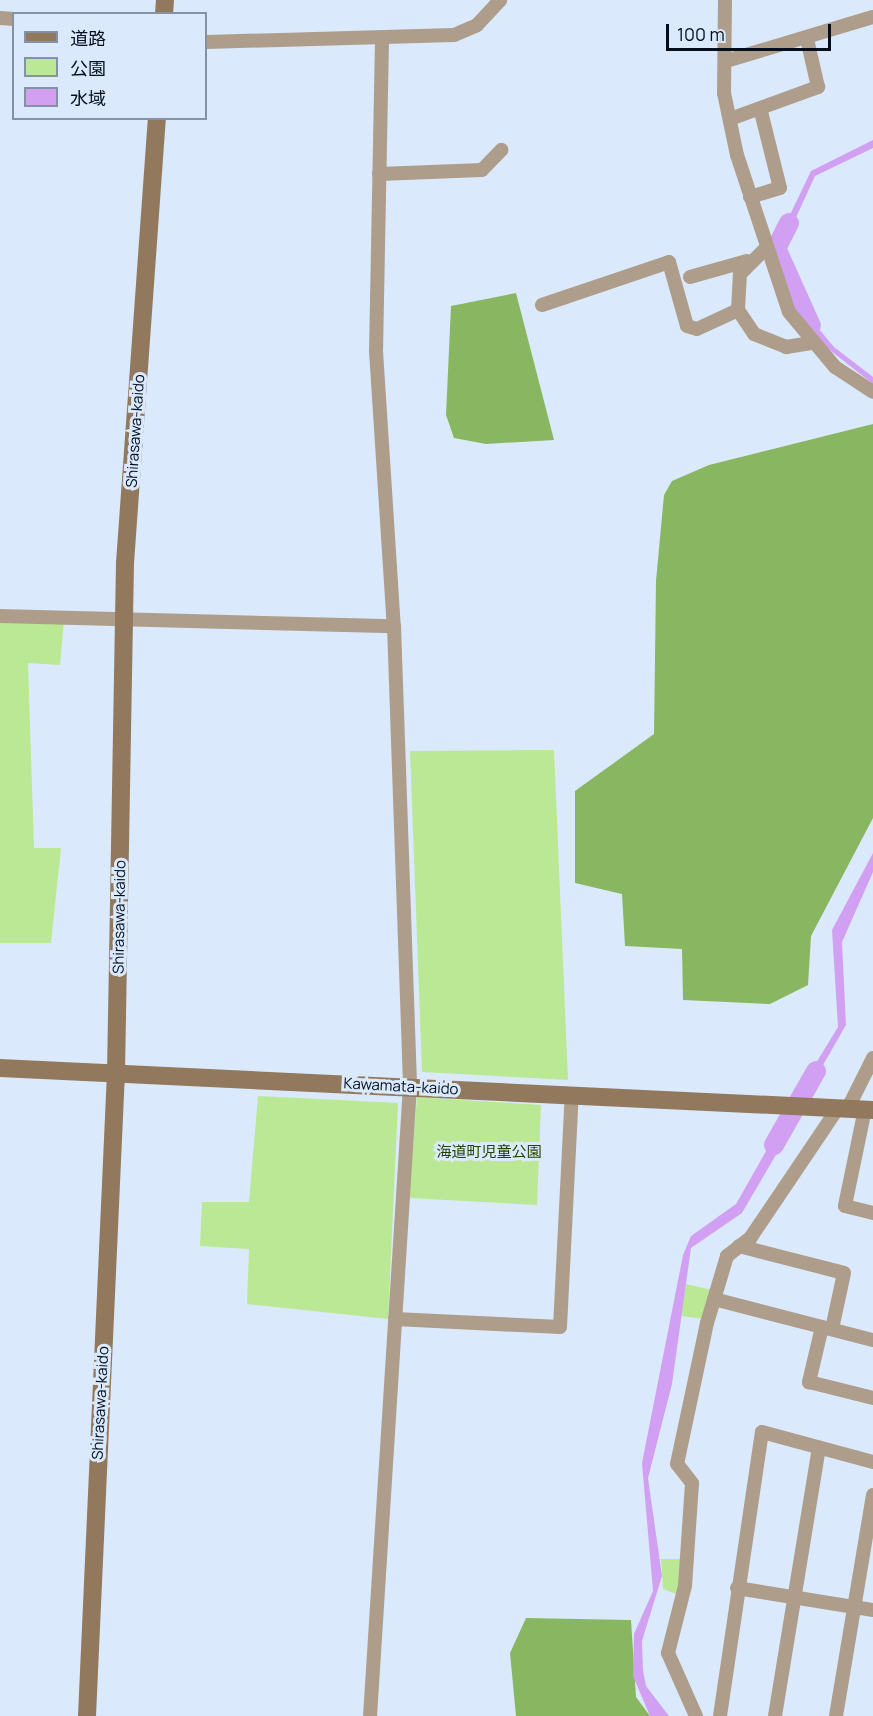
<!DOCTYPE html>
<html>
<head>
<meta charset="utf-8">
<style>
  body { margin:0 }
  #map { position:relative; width:873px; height:1716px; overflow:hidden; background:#daeafc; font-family:Manrope,"Noto Sans JP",sans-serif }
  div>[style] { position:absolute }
  .green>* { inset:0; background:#bbe894 }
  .forest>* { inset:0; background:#89b661 }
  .water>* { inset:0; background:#d2a0f2 }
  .river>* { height:20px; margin:-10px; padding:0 10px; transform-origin:10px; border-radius:10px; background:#d2a0f2 }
  .street>* { height:14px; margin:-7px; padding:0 7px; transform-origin:7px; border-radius:7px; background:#ae9d8a }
  .secondary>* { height:18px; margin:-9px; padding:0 9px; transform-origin:9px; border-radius:9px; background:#92795d }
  span { translate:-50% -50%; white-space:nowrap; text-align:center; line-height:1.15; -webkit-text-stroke:6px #daeafc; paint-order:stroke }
  .street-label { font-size:15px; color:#030e1d }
  .park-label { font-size:15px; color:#254101 }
  .legend { position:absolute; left:12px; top:12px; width:195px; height:108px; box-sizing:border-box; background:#daeafc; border:2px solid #8492a3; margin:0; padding:8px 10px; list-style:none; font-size:18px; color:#030e1d }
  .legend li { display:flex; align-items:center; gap:12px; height:30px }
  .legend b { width:30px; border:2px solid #8492a3 }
  .scale { position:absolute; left:666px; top:24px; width:165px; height:27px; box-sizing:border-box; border:3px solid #030e1d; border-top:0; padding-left:8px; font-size:18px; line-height:21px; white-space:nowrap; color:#030e1d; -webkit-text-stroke:4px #daeafc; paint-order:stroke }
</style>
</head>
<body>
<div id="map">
  <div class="green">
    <div style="clip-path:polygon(64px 620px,60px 665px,28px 663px,34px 848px,61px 848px,51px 943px,0 943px,0 623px)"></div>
    <div style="clip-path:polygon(554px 750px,568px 1080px,422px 1072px,410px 751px)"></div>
    <div style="clip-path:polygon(258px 1096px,398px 1103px,388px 1319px,247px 1304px,249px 1249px,200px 1246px,202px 1202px,249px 1202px)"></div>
    <div style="clip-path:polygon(417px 1097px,541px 1105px,537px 1205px,409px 1198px)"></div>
    <div style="clip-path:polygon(686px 1284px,712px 1290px,705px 1319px,681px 1316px)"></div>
    <div style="clip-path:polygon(661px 1559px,682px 1559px,679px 1595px,663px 1589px)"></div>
  </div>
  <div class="forest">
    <div style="clip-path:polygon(516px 293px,554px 440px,486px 444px,454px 438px,446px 415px,451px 306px)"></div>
    <div style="clip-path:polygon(873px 424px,873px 818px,811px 936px,808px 985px,770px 1004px,683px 1000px,682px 949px,625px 946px,622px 894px,575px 883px,575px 791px,654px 734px,656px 581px,664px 495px,672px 481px,709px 465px)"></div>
    <div style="clip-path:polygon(526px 1618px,631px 1620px,636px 1697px,650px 1716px,516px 1716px,510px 1653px)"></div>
  </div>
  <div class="water">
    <div style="clip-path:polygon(873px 140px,873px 148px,815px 176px,782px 248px,803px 310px,834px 347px,873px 377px,873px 384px,826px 347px,801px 316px,776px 244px,811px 171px)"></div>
    <div style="clip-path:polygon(873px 853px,873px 872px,842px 942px,846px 1025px,807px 1093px,799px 1091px,838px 1027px,832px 930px)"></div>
    <div style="clip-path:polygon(782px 1123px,794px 1124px,742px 1213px,691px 1248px,672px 1384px,648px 1478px,662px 1576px,642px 1641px,643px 1670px,646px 1686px,669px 1716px,650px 1716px,633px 1676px,634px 1634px,653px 1591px,642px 1463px,683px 1255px,691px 1236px,736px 1204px)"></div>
  </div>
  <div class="river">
    <div style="left:789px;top:223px;width:28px;rotate:117deg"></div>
    <div style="left:776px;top:248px;width:85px;rotate:65.8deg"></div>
    <div style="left:774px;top:1145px;width:85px;rotate:-60.4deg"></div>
  </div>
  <div class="street">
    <div style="left:725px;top:0;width:93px;rotate:90.6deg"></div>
    <div style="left:724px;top:93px;width:63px;rotate:78.2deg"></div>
    <div style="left:737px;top:155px;width:165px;rotate:71.7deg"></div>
    <div style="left:789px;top:312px;width:72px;rotate:50.1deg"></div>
    <div style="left:835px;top:367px;width:45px;rotate:33.3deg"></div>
    <div style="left:0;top:18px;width:14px;rotate:4deg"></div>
    <div style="left:382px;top:40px;width:311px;rotate:91.1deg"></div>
    <div style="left:376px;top:351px;width:276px;rotate:86.3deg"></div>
    <div style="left:206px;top:42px;width:248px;rotate:-1.6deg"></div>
    <div style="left:454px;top:35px;width:25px;rotate:-23deg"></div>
    <div style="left:477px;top:25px;width:34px;rotate:-47deg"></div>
    <div style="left:726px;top:61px;width:153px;rotate:-16.7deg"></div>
    <div style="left:730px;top:119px;width:94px;rotate:-20deg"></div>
    <div style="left:818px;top:87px;width:49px;rotate:-102.9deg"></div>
    <div style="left:379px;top:174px;width:103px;rotate:-2.2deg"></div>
    <div style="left:482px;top:170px;width:28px;rotate:-46deg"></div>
    <div style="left:750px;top:197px;width:31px;rotate:-17deg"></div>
    <div style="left:780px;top:188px;width:82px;rotate:-104deg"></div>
    <div style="left:690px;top:277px;width:59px;rotate:-15.7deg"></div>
    <div style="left:542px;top:305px;width:134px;rotate:-18.7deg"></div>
    <div style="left:669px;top:262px;width:66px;rotate:74.3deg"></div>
    <div style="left:687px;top:326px;width:10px;rotate:17deg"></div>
    <div style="left:697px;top:329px;width:45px;rotate:-24.9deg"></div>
    <div style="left:738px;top:310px;width:29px;rotate:56deg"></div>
    <div style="left:754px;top:334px;width:35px;rotate:22deg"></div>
    <div style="left:786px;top:347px;width:24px;rotate:-9deg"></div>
    <div style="left:738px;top:310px;width:36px;rotate:-87deg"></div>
    <div style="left:740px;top:274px;width:37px;rotate:-45deg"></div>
    <div style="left:0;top:616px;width:394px;rotate:1.5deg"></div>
    <div style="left:394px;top:626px;width:460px;rotate:88deg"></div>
    <div style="left:410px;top:1086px;width:631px;rotate:93.63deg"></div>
    <div style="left:848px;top:1108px;width:56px;rotate:-63.4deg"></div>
    <div style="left:865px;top:1109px;width:99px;rotate:101.7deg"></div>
    <div style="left:845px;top:1206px;width:29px;rotate:14deg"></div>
    <div style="left:739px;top:1246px;width:108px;rotate:14.4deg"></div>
    <div style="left:844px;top:1273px;width:57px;rotate:102.1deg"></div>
    <div style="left:714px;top:1299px;width:164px;rotate:14.5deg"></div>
    <div style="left:395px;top:1319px;width:165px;rotate:2.8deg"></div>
    <div style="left:560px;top:1327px;width:233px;rotate:-87.1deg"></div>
    <div style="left:822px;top:1327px;width:57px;rotate:103.3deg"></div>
    <div style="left:809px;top:1382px;width:66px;rotate:14deg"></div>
    <div style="left:737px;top:1588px;width:138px;rotate:9.2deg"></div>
    <div style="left:696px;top:1716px;width:69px;rotate:-114deg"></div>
    <div style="left:668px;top:1653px;width:69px;rotate:-75.8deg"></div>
    <div style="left:685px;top:1586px;width:103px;rotate:-86.1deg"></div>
    <div style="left:692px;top:1483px;width:24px;rotate:-128deg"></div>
    <div style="left:677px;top:1464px;width:144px;rotate:-78deg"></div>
    <div style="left:707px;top:1323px;width:70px;rotate:-73.4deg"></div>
    <div style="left:727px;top:1256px;width:31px;rotate:-38deg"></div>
    <div style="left:751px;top:1237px;width:156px;rotate:-56deg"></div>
    <div style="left:720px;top:1716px;width:287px;rotate:-81.6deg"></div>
    <div style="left:762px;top:1432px;width:115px;rotate:15.1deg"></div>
    <div style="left:775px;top:1716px;width:272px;rotate:-80.7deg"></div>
    <div style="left:836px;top:1716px;width:224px;rotate:-80.5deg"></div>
  </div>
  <div class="secondary">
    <div style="left:164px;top:14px;width:14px;rotate:-86deg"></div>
    <div style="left:0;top:1068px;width:874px;rotate:2.75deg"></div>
    <div style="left:87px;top:1716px;width:644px;rotate:-87.42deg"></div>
    <div style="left:116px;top:1073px;width:510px;rotate:-88.99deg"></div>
    <div style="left:125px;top:563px;width:446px;rotate:-85.9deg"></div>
  </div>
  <div class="street-label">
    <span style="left:135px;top:431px;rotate:-86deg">Shirasawa-kaido</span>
    <span style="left:119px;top:917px;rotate:-89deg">Shirasawa-kaido</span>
    <span style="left:401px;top:1086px;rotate:3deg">Kawamata-kaido</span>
    <span style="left:100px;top:1403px;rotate:-87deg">Shirasawa-kaido</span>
  </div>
  <div class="park-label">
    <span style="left:489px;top:1152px">海道町児童公園</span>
  </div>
  <ul class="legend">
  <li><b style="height:8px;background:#92795d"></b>道路</li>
  <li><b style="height:16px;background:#bbe894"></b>公園</li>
  <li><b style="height:16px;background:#d2a0f2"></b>水域</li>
  </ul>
  <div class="scale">100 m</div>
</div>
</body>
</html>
